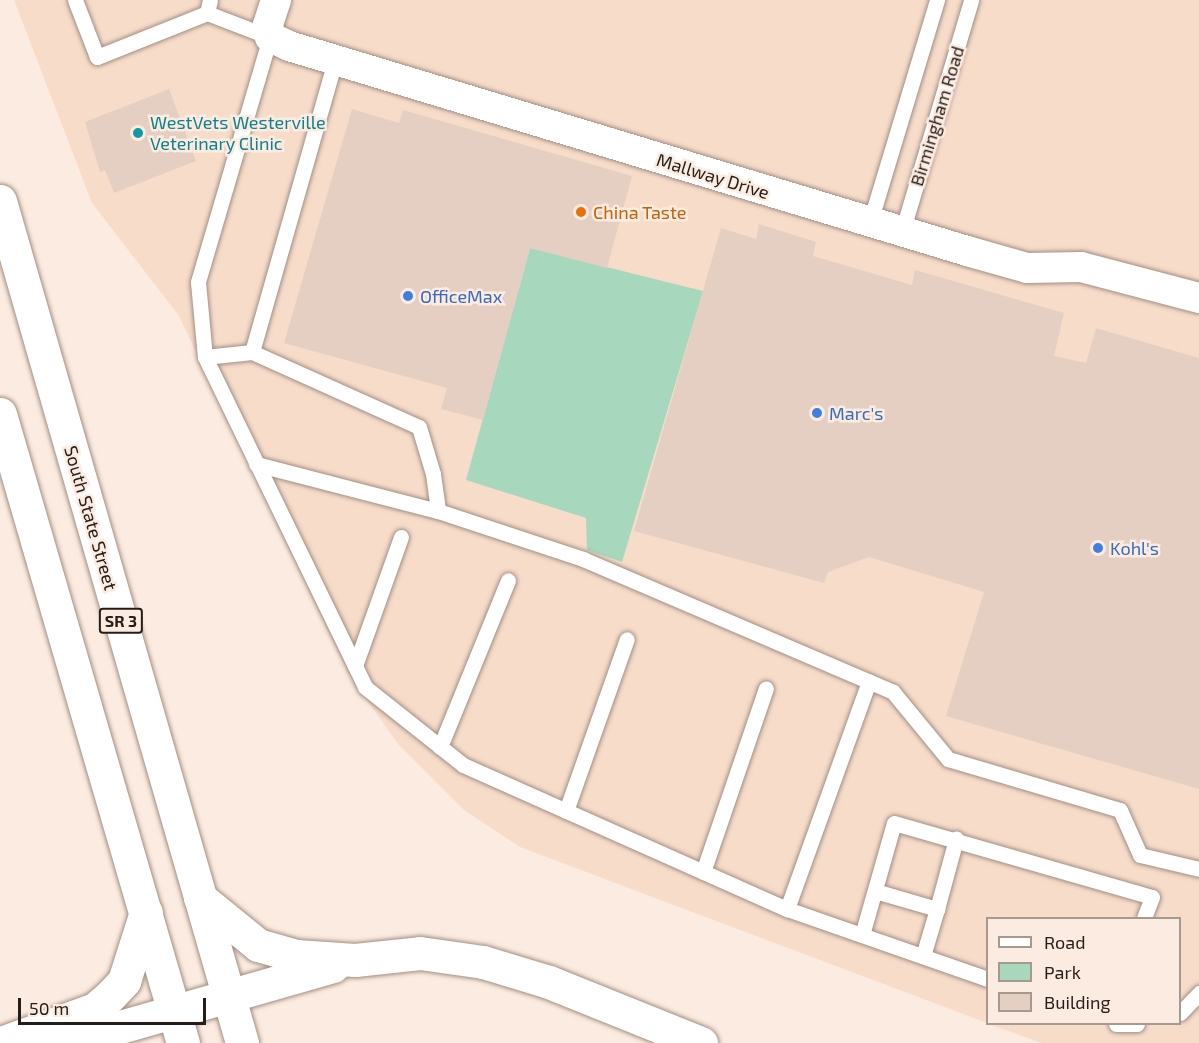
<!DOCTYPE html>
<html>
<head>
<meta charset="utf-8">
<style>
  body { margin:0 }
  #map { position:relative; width:1199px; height:1043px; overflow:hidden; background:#fcebe0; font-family:"Exo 2",sans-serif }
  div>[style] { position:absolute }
  .built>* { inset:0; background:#f8dcca }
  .green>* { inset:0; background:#a7d7bc }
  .building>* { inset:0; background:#e4cfc2 }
  .roads { filter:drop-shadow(0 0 2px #a28f83) drop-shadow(0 0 2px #a28f83) }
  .service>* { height:15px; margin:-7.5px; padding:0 7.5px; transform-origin:7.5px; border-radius:7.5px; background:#fff }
  .minor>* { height:30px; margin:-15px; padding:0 15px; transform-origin:15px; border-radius:15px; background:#fff }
  .primary>* { height:33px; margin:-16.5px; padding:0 16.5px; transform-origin:16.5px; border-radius:16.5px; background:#fff }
  .motorway>* { height:33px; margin:-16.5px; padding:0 16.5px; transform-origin:16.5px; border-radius:16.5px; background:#fff }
  .dots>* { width:16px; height:16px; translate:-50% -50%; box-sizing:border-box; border:3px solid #fcebe0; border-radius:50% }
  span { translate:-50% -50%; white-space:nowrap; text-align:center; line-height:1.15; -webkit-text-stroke:5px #fcebe0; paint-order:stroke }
  .shield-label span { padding:2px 4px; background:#fcebe0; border:2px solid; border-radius:4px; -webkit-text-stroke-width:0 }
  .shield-label { font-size:16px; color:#241d18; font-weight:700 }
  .street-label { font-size:18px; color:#241d18 }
  .culture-label { font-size:18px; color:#0d838f }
  .left { translate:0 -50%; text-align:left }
  .food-label { font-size:18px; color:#c56008 }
  .shop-label { font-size:18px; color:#366cbe }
  .legend { position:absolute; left:986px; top:917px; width:195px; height:108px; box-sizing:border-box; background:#fcebe0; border:2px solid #a69990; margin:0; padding:8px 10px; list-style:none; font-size:18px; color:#241d18 }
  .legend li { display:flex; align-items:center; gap:12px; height:30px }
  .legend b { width:30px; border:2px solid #a69990 }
  .scale { position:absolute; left:18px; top:998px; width:188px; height:27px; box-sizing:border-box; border:3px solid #241d18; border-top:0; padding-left:8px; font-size:18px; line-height:21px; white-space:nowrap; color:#241d18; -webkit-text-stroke:4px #fcebe0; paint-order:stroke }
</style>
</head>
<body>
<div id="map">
  <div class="built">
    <div style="clip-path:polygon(14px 0,1199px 0,1199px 1043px,1041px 1043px,989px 1024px,1180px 1024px,1180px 918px,988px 918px,987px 1023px,520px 847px,464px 810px,398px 744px,348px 673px,179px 316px,92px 203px)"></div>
  </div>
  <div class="green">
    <div style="clip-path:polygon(530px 248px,703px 291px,622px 562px,587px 550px,586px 518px,466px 480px)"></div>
  </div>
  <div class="building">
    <div style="clip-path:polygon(169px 89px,196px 161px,114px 193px,105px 170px,100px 172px,85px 122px)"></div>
    <div style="clip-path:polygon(352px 109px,399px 123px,403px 110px,632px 176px,607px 268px,530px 248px,483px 420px,441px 409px,447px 388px,284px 343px)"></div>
    <div style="clip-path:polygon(759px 224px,816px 242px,813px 256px,912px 285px,915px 270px,1064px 313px,1054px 356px,1086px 363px,1096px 328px,1199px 358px,1199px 789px,946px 716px,984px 592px,869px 557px,828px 572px,824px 583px,634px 531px,721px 228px,756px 239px)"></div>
  </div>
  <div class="roads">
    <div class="service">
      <div style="left:75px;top:0;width:61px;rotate:68.9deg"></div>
      <div style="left:97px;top:57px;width:118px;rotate:-21.8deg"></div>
      <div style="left:207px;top:13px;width:13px;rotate:-77deg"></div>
      <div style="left:207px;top:13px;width:67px;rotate:20.9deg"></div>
      <div style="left:270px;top:37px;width:255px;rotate:106.4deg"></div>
      <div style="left:198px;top:282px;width:75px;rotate:84.7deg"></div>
      <div style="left:205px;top:357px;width:367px;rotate:64.1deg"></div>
      <div style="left:365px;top:687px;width:125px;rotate:38.5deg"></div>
      <div style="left:463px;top:765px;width:355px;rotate:24deg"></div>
      <div style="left:787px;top:909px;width:213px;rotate:19.2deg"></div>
      <div style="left:870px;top:222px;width:232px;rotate:-73.2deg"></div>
      <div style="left:902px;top:232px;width:242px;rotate:-73.4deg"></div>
      <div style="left:252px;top:352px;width:183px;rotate:24.2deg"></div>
      <div style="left:419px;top:427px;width:49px;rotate:73.4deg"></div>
      <div style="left:433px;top:474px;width:37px;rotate:82deg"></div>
      <div style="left:438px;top:511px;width:153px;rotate:18.3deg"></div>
      <div style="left:583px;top:559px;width:337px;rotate:23.2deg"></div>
      <div style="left:893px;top:692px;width:87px;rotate:50.6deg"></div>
      <div style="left:948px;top:759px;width:179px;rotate:16.5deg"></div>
      <div style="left:1120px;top:810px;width:49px;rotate:66deg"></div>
      <div style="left:1140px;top:855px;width:61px;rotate:13.3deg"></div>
      <div style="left:205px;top:357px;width:47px;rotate:-6.1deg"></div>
      <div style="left:252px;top:352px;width:304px;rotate:-74.1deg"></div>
      <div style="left:256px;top:464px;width:188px;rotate:14.5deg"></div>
      <div style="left:355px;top:666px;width:137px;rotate:-70.4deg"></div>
      <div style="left:440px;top:747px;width:180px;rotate:-67.8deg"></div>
      <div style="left:566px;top:811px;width:182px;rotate:-70.5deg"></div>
      <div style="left:703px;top:872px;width:194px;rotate:-71.1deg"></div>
      <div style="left:875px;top:891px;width:65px;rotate:16.2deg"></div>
      <div style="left:937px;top:909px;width:49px;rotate:106.6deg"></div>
      <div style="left:787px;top:909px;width:242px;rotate:-70.2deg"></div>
      <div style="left:937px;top:909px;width:73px;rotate:-74.8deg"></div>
      <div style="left:862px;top:935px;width:116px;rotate:-74.1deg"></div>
      <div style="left:894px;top:823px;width:268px;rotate:16deg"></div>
      <div style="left:1152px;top:897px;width:22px;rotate:111deg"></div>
      <div style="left:1180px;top:1013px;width:28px;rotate:-46deg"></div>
      <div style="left:1116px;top:1024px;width:21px"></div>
    </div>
    <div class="minor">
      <div style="left:276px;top:0;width:26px;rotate:108deg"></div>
      <div style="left:268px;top:25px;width:12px;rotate:81deg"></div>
      <div style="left:270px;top:37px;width:21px;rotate:25deg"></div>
      <div style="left:289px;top:46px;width:708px;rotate:16.82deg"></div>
      <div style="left:967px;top:251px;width:62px;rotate:15.8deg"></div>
      <div style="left:1027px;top:268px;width:54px;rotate:-1.1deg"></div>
      <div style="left:1081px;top:267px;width:122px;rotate:14.7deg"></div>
    </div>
    <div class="primary">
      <div style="left:0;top:201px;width:876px;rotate:73.96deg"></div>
      <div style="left:0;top:414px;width:655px;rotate:73.78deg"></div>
    </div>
    <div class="motorway">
      <div style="left:200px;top:898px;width:75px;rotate:39deg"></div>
      <div style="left:258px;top:945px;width:40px;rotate:16deg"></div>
      <div style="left:296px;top:956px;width:59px;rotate:3.9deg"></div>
      <div style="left:355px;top:960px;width:65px;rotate:-6.1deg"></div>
      <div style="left:420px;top:953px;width:64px;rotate:8.1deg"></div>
      <div style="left:483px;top:962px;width:69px;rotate:16.9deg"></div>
      <div style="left:549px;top:982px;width:164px;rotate:21.9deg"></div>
      <div style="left:1px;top:1043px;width:100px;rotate:-19.9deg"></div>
      <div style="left:95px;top:1009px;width:20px;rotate:-41deg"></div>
      <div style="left:110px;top:996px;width:21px;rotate:-47deg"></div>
      <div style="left:124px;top:981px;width:72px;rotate:-72.3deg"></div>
      <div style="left:64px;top:1043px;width:280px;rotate:-16deg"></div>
    </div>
  </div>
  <div class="dots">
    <div style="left:138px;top:133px;background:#0f9aa8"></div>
    <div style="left:581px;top:212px;background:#e8710a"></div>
    <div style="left:408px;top:296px;background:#3f7fe0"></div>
    <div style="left:817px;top:413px;background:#3f7fe0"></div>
    <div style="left:1098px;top:548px;background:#3f7fe0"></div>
  </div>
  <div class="shield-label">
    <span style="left:121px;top:621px">SR 3</span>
  </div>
  <div class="street-label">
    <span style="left:937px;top:116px;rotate:-73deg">Birmingham Road</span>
    <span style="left:713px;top:176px;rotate:17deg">Mallway Drive</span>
    <span style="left:91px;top:518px;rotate:74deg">South State Street</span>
  </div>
  <div class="culture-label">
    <span class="left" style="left:150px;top:133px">WestVets Westerville<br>Veterinary Clinic</span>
  </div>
  <div class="food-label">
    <span class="left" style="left:593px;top:212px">China Taste</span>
  </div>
  <div class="shop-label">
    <span class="left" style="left:420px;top:296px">OfficeMax</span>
    <span class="left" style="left:829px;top:413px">Marc's</span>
    <span class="left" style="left:1110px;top:548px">Kohl's</span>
  </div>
  <ul class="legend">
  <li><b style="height:8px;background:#fff"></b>Road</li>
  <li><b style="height:16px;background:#a7d7bc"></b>Park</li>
  <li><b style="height:16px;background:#e4cfc2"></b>Building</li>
  </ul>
  <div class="scale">50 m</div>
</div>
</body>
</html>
